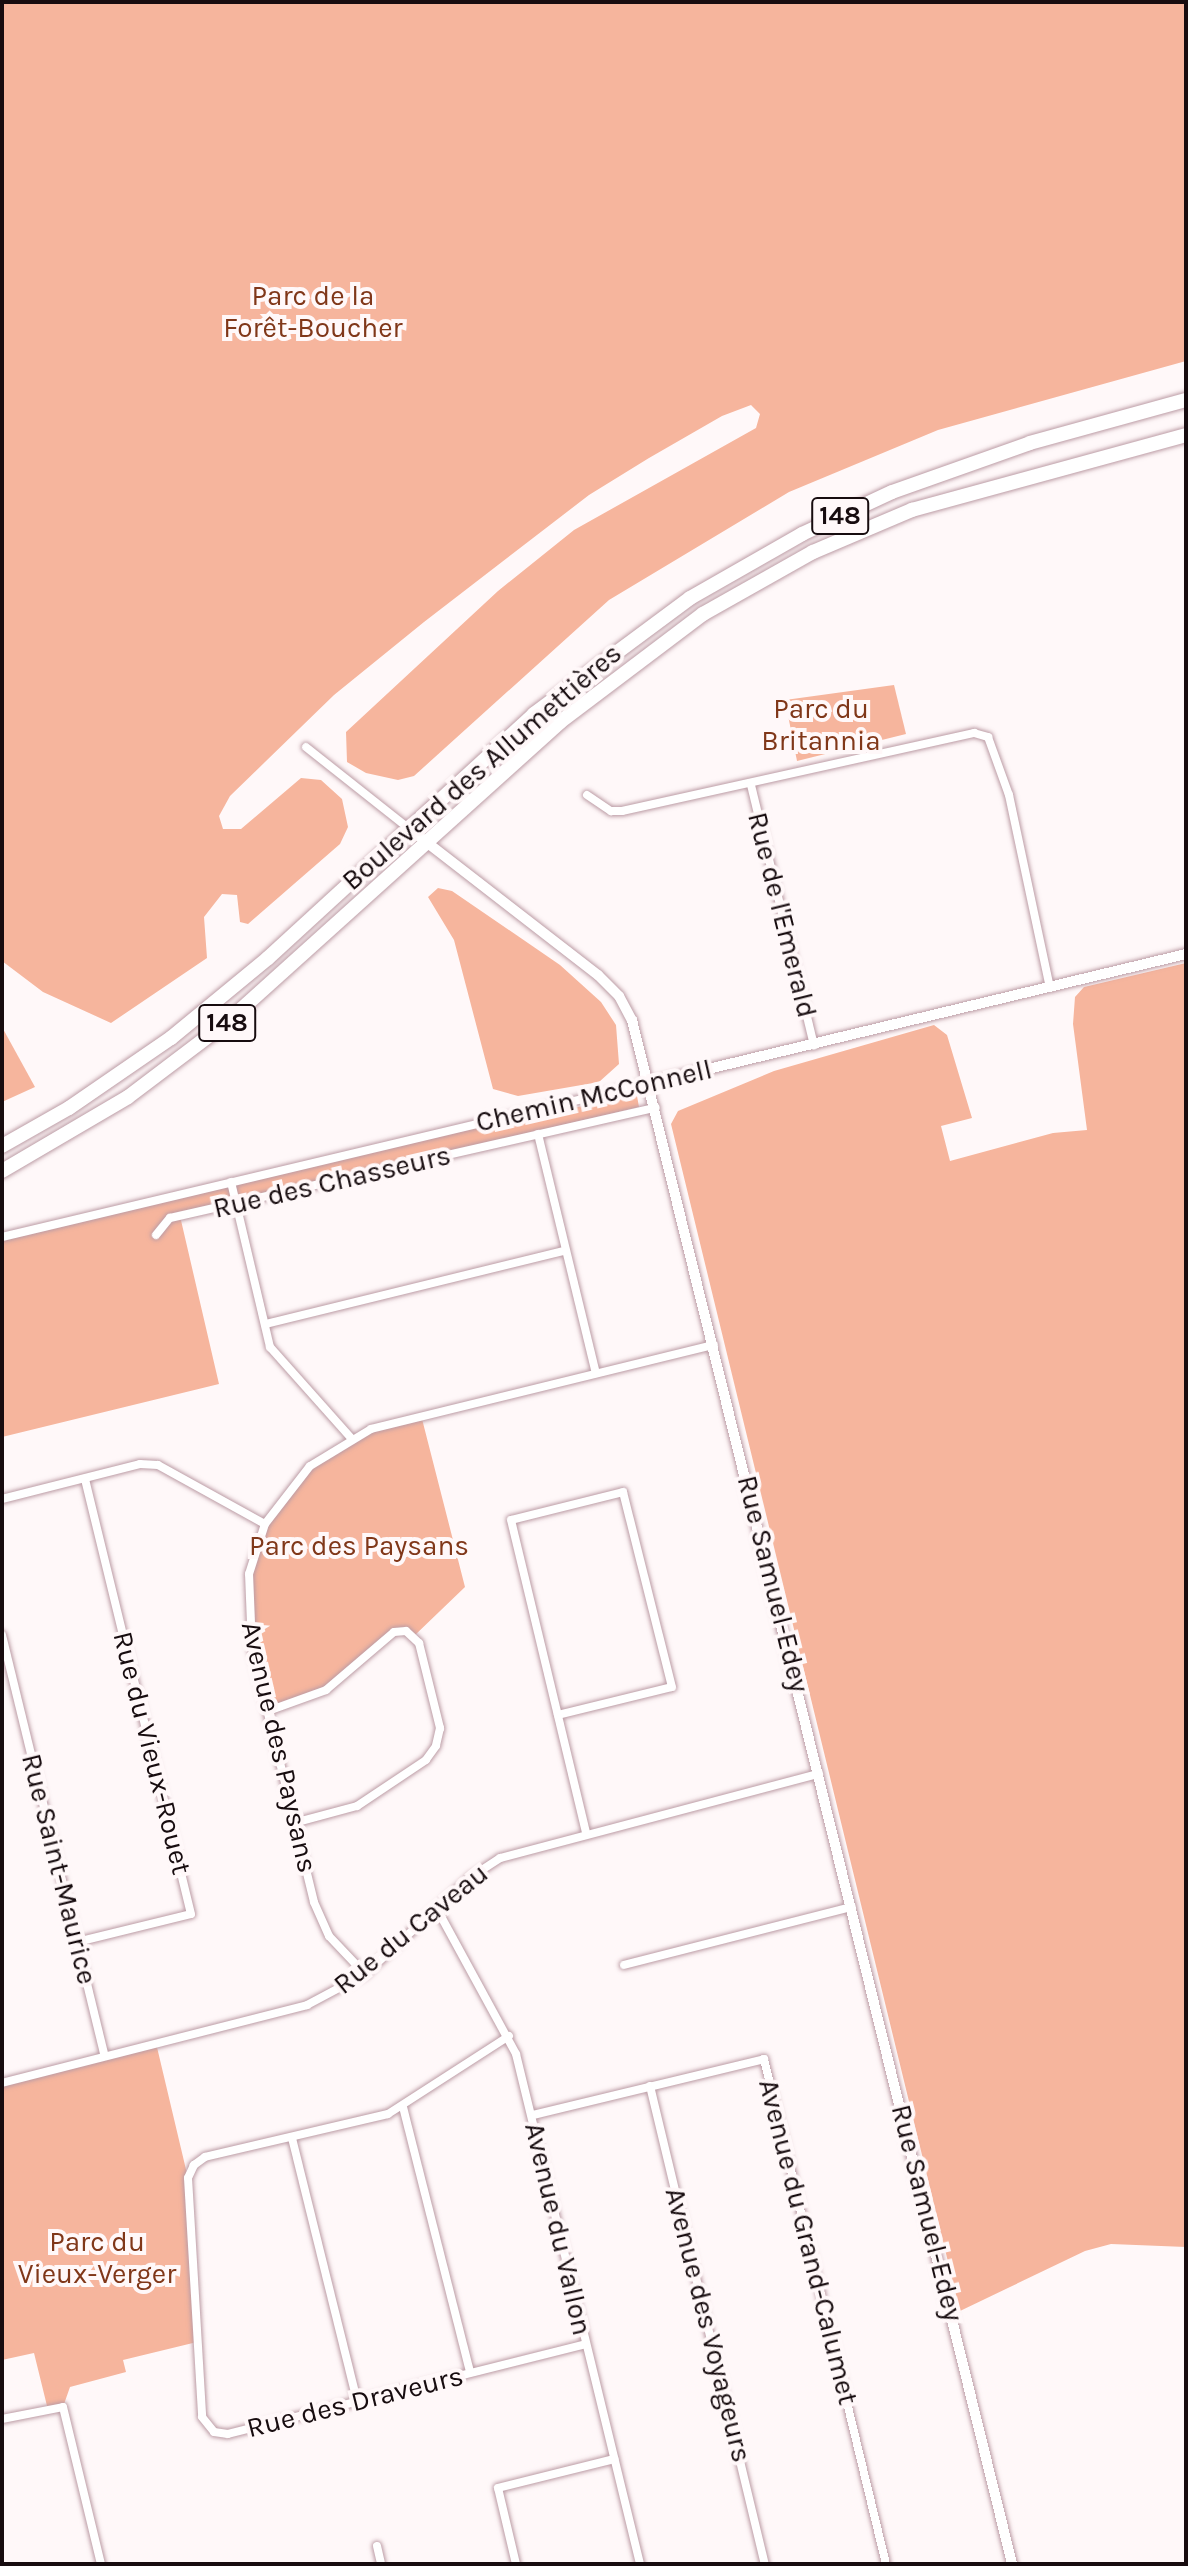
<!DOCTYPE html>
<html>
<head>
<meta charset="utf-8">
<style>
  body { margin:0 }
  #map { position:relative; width:1188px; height:2566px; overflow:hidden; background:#fff8f9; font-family:Karla,sans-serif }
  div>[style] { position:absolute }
  .green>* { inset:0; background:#f6b59d }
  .roads { filter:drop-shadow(0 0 2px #bc9ca5) drop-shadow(0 0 2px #bc9ca5) }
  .minor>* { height:8px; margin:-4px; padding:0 4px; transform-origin:4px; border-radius:4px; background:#fff }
  .tertiary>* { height:10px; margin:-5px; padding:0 5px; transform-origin:5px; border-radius:5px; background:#fff }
  .trunk>* { height:14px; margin:-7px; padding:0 7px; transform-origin:7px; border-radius:7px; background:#fff }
  span { translate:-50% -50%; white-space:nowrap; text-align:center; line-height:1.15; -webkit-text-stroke:8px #fff8f9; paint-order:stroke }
  .shield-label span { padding:2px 6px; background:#fff8f9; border:2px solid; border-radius:6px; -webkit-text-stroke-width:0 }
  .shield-label { font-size:26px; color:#170c0f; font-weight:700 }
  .park-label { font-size:28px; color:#803719 }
  .street-label { font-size:28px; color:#170c0f }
  .frame { position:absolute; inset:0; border:4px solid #170c0f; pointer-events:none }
</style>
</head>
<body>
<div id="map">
  <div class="green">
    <div style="clip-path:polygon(2px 2px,1186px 2px,1186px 361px,938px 430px,789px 492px,609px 600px,414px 776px,398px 780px,366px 773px,347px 762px,346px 732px,498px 591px,574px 530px,756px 428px,760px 414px,751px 405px,722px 416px,649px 458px,589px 495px,424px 622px,334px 695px,230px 796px,219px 816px,223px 829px,241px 829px,301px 778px,321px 780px,342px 799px,348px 827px,340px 844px,248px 924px,240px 922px,237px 895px,222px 894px,204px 917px,207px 958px,111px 1023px,43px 992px,2px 961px)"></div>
    <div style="clip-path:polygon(894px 685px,906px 734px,797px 761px,785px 700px)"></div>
    <div style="clip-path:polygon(438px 888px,452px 891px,560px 965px,601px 1002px,616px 1025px,619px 1064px,599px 1082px,518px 1096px,493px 1089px,454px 940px,428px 897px)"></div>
    <div style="clip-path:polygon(1186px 963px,1186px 2247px,1111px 2244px,1085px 2251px,960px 2311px,671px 1124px,678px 1111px,774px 1071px,934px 1025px,947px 1035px,972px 1118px,941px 1126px,950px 1161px,1053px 1133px,1087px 1130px,1073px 1024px,1075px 997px,1084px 987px)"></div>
    <div style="clip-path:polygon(2px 1027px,35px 1087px,2px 1102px)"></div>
    <div style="clip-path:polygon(637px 1096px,639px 1107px,180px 1216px,219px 1384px,2px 1437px,2px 1237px,426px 1135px)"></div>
    <div style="clip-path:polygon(421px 1415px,465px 1587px,414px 1636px,394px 1632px,382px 1637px,326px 1690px,268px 1711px,252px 1648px,247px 1598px,265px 1524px,296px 1481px,353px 1437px)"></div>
    <div style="clip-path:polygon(156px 2043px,188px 2178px,197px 2342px,123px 2360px,126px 2372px,70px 2387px,63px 2407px,48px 2410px,34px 2353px,2px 2360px,2px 2083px)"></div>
  </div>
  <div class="roads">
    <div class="minor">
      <div style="left:306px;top:747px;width:129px;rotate:38.4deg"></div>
      <div style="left:751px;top:785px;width:268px;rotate:76.4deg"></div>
      <div style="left:587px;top:795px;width:29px;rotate:34deg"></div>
      <div style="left:611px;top:811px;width:11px"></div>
      <div style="left:622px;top:811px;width:361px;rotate:-12.5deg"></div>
      <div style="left:974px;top:733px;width:15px;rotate:16deg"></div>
      <div style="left:988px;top:737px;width:62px;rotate:70.1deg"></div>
      <div style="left:1009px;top:795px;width:197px;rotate:78deg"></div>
      <div style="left:538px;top:1134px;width:246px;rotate:76.4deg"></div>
      <div style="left:231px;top:1182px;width:170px;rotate:76.7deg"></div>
      <div style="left:270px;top:1347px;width:122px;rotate:48.3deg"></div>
      <div style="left:156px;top:1235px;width:22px;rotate:-51deg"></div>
      <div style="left:170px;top:1218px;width:498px;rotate:-12.8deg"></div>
      <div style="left:2px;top:1237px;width:666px;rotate:-13.37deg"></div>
      <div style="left:266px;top:1324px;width:307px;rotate:-13.8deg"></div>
      <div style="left:2px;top:1499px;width:142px;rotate:-14.2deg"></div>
      <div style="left:140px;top:1464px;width:18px;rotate:3deg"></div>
      <div style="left:158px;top:1465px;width:122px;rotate:28.9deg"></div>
      <div style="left:2px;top:1635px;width:433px;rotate:76.3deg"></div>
      <div style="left:268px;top:1711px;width:62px;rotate:-19.9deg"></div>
      <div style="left:326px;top:1690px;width:89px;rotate:-40.5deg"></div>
      <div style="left:394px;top:1632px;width:12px;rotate:-5deg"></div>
      <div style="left:406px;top:1631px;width:18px;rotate:43deg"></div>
      <div style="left:419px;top:1643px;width:88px;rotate:76.1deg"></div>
      <div style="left:440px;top:1728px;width:18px;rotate:103deg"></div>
      <div style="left:436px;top:1746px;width:17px;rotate:126deg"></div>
      <div style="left:426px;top:1760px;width:83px;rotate:146.3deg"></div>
      <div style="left:357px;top:1806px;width:65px;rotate:164.9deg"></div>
      <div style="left:558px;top:1715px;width:117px;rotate:-13.8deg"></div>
      <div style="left:672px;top:1687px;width:201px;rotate:-104.1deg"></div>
      <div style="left:623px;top:1492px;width:115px;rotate:166deg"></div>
      <div style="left:511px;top:1520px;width:322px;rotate:76.5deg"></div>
      <div style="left:437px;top:1909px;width:165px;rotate:61.4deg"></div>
      <div style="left:516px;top:2054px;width:525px;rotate:76.33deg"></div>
      <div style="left:77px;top:1942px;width:117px;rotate:-13.8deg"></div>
      <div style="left:191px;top:1914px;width:448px;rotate:-103.7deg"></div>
      <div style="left:624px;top:1965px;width:235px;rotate:-14.3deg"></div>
      <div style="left:365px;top:1974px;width:52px;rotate:-133.5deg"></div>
      <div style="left:329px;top:1936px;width:37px;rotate:-114deg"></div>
      <div style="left:314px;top:1902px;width:261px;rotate:-103.7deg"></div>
      <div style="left:252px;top:1648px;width:74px;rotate:-92.3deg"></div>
      <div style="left:249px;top:1574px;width:52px;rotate:-72.3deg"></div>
      <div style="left:265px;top:1524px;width:73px;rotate:-52.2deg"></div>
      <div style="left:310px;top:1466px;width:71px;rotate:-31.2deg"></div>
      <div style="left:371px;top:1429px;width:353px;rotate:-13.8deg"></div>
      <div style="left:509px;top:2036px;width:144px;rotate:147.2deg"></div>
      <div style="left:388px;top:2114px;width:188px;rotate:166.8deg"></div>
      <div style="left:205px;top:2157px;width:14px;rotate:144deg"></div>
      <div style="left:194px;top:2165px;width:14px;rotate:115deg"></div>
      <div style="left:188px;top:2178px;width:239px;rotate:86.6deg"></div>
      <div style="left:202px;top:2417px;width:19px;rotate:51deg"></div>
      <div style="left:214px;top:2432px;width:14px;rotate:8deg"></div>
      <div style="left:228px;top:2434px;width:368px;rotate:-14.1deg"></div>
      <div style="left:2px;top:2083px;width:315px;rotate:-14.3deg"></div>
      <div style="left:307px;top:2005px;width:66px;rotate:-28.1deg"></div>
      <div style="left:365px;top:1974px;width:144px;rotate:-42.5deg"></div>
      <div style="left:471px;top:1877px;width:35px;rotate:-33deg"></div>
      <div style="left:500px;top:1858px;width:330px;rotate:-14.8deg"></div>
      <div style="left:650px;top:2086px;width:492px;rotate:76.5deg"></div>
      <div style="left:403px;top:2107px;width:273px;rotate:75.8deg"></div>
      <div style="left:533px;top:2115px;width:238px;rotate:-13.6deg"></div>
      <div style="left:764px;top:2059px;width:520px;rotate:76.42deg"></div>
      <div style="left:292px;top:2138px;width:270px;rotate:76.1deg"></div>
      <div style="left:2px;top:2419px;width:62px;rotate:-11.1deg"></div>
      <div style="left:63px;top:2407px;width:162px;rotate:76.4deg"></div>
      <div style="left:377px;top:2546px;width:18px;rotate:77deg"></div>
      <div style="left:516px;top:2564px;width:78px;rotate:-103.3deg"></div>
      <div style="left:498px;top:2488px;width:120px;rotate:-14deg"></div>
    </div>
    <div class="tertiary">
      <div style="left:407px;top:827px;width:242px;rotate:37.8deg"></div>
      <div style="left:598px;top:975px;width:30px;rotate:45deg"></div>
      <div style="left:619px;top:996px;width:27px;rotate:62deg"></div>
      <div style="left:632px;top:1020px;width:1590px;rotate:76.17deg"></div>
      <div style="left:650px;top:1083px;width:551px;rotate:-13.53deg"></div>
    </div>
    <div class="trunk">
      <div style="left:2px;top:1146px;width:77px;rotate:-29.6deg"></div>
      <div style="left:69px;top:1108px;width:124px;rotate:-34.5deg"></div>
      <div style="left:171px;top:1038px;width:126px;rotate:-39.5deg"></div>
      <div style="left:268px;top:958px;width:361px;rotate:-42.5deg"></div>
      <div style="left:534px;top:714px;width:194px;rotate:-36.6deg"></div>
      <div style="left:690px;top:598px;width:129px;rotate:-29.7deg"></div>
      <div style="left:802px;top:534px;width:99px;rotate:-25deg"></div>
      <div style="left:892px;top:492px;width:146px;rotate:-19.5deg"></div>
      <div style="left:1030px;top:443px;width:162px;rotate:-15.4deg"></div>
      <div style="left:2px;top:1171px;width:146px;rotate:-30.4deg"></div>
      <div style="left:128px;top:1097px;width:124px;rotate:-37.1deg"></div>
      <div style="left:227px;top:1022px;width:448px;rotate:-42deg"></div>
      <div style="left:560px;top:722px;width:179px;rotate:-37.1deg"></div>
      <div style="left:703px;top:614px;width:126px;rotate:-29.4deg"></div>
      <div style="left:813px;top:552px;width:108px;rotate:-23deg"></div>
      <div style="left:912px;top:510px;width:284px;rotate:-15.3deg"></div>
    </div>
  </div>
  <div class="shield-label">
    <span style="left:840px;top:516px">148</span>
    <span style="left:227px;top:1023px">148</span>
  </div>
  <div class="park-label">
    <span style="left:313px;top:312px">Parc de la<br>Forêt-Boucher</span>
    <span style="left:821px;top:725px">Parc du<br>Britannia</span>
    <span style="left:359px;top:1546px">Parc des Paysans</span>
    <span style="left:97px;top:2258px">Parc du<br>Vieux-Verger</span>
  </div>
  <div class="street-label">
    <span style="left:482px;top:767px;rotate:-41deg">Boulevard des Allumettières</span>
    <span style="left:782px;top:915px;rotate:76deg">Rue de l'Emerald</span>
    <span style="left:594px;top:1096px;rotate:-13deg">Chemin McConnell</span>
    <span style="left:332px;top:1182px;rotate:-13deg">Rue des Chasseurs</span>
    <span style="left:773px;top:1584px;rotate:76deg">Rue Samuel-Edey</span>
    <span style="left:279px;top:1747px;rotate:77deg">Avenue des Paysans</span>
    <span style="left:152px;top:1753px;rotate:76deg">Rue du Vieux-Rouet</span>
    <span style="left:59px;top:1869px;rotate:76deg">Rue Saint-Maurice</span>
    <span style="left:411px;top:1929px;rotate:-39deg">Rue du Caveau</span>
    <span style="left:927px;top:2213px;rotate:76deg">Rue Samuel-Edey</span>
    <span style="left:558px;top:2229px;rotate:77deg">Avenue du Vallon</span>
    <span style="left:808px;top:2242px;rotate:76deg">Avenue du Grand-Calumet</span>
    <span style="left:708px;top:2325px;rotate:76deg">Avenue des Voyageurs</span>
    <span style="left:355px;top:2402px;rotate:-14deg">Rue des Draveurs</span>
  </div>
  <div class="frame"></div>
</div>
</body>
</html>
